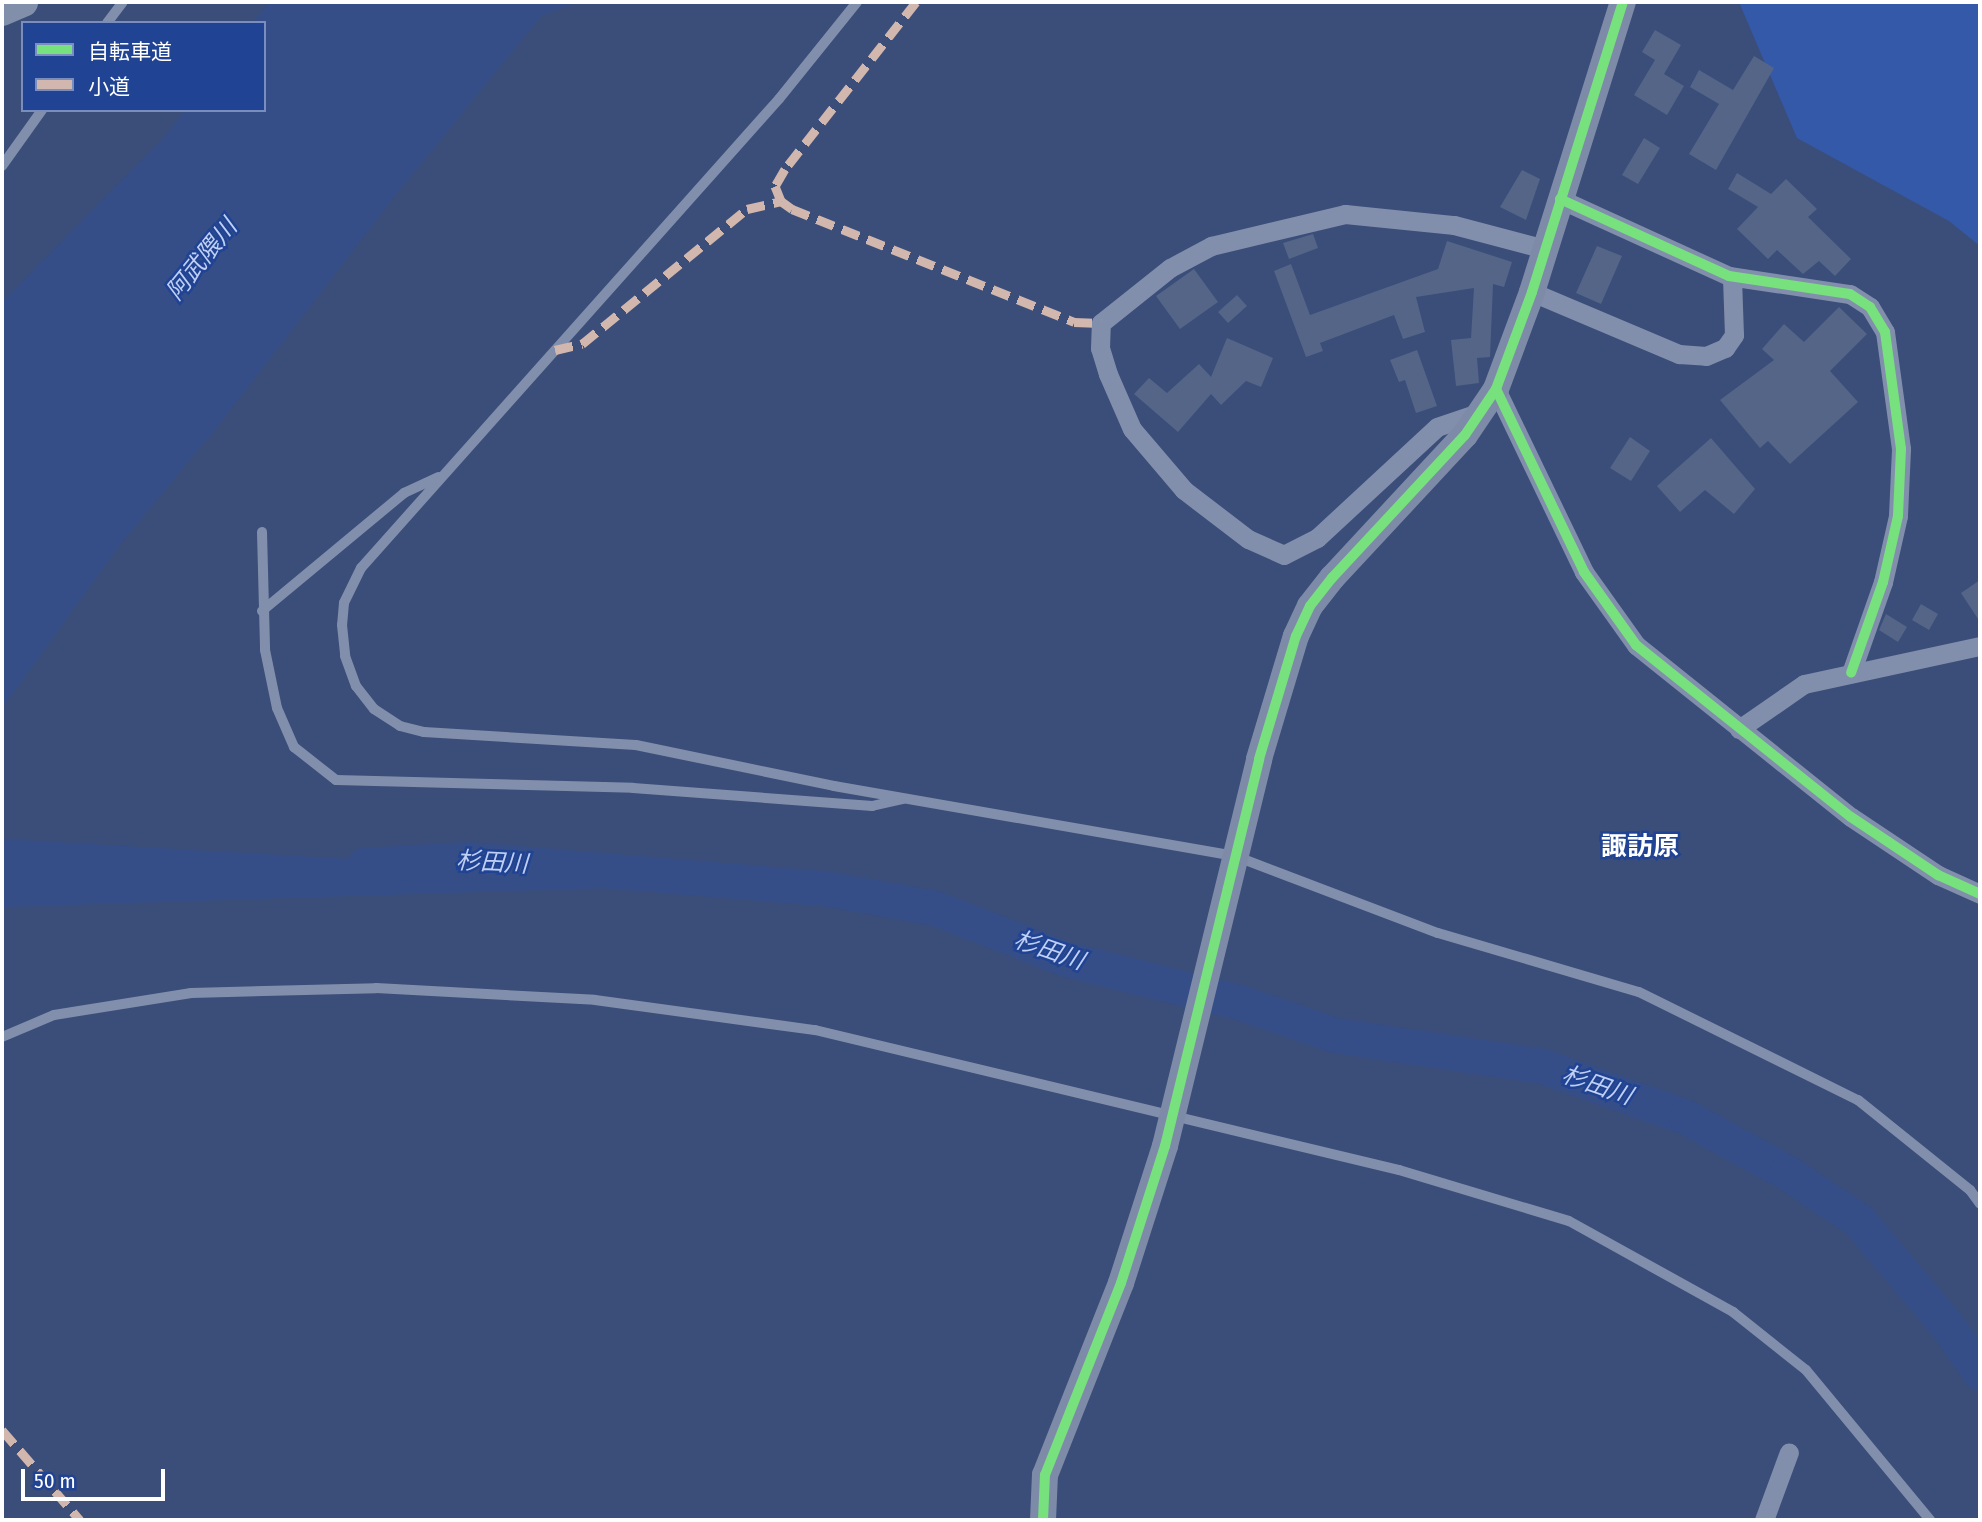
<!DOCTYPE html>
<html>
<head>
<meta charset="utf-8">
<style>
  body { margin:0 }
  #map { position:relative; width:1982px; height:1522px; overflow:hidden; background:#3a4e79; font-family:"Fira Sans Condensed","Noto Sans JP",sans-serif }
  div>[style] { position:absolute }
  .green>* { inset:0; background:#3559a9 }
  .water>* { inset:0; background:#354e88 }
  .river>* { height:35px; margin:-17.5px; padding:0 17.5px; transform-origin:17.5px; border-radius:17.5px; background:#354e88 }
  .building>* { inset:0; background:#546587 }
  .lane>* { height:10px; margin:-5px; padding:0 5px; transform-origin:5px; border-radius:5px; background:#828fac }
  .street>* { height:19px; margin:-9.5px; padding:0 9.5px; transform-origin:9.5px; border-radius:9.5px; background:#828fac }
  .secondary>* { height:26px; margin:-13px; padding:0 13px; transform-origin:13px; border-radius:13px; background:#7e8ba8 }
  .primary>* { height:30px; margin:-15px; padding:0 15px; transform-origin:15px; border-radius:15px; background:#818faa }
  .quiet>* { height:9px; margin-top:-4.5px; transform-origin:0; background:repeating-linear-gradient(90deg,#d1b7ad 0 18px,transparent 0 27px) }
  .cycleway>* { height:10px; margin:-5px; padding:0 5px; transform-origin:5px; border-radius:5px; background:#77e17e }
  span { translate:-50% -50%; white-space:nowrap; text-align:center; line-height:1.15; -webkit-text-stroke:5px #204393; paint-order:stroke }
  .water-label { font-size:24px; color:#bfd0f4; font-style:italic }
  .quarter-label { font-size:26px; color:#fff; font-weight:700 }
  .frame { position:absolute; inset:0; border:4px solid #fff; pointer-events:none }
  .legend { position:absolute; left:21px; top:21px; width:245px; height:91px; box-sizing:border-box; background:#204393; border:2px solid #798ebe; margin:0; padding:9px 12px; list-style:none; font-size:21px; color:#fff }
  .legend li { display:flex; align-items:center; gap:14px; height:35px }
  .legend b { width:35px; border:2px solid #798ebe }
  .scale { position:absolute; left:21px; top:1469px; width:144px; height:32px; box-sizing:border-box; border:4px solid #fff; border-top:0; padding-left:9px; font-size:21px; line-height:24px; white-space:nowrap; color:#fff; -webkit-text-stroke:5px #204393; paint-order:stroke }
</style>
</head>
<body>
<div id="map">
  <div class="green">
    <div style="clip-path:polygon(1739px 2px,1980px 2px,1980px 246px,1949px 221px,1797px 138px)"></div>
  </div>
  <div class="water">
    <div style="clip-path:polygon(269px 2px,577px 2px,541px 16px,397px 193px,221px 422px,121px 543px,2px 708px,2px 302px,163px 139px,185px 110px,264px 110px,264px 23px,252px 23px)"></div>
    <div style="clip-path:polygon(2px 839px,764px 883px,2px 907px)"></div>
  </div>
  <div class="river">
    <div style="left:364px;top:865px;width:104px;rotate:-3.3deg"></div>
    <div style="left:468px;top:859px;width:357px;rotate:4.7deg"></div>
    <div style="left:824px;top:888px;width:113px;rotate:10.2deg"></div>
    <div style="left:935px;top:908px;width:141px;rotate:21.3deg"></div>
    <div style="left:1066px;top:959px;width:181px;rotate:14deg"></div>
    <div style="left:1242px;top:1003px;width:98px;rotate:19deg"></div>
    <div style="left:1335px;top:1035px;width:209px;rotate:8.5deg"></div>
    <div style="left:1542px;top:1066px;width:153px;rotate:19.5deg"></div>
    <div style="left:1686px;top:1117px;width:114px;rotate:28.8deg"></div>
    <div style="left:1786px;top:1172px;width:87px;rotate:33.7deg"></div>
    <div style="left:1858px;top:1220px;width:136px;rotate:49.8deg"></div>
    <div style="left:1946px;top:1324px;width:60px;rotate:55.2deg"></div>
  </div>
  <div class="building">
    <div style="clip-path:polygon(1655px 30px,1681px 45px,1664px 74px,1684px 86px,1667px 115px,1634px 95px,1655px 60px,1642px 52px)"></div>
    <div style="clip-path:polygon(1754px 56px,1774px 68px,1716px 170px,1689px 154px,1719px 104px,1690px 87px,1699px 70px,1733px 90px)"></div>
    <div style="clip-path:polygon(1644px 138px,1660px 148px,1638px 184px,1622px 175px)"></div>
    <div style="clip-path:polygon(1522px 170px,1540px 179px,1526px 220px,1500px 207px)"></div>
    <div style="clip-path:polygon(1737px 173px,1771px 194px,1786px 179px,1817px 209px,1808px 217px,1851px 259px,1835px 276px,1819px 261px,1803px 274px,1777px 250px,1768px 259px,1737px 229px,1758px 207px,1728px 189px)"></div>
    <div style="clip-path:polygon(1313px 234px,1318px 248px,1289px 259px,1283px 243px)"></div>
    <div style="clip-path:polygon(1447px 241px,1512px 262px,1504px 287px,1493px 284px,1490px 357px,1477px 358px,1479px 383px,1456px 386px,1451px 340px,1471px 338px,1474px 288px,1416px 297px,1425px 332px,1403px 339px,1394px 315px,1320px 343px,1323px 351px,1306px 357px,1274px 271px,1291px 264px,1310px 315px,1438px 269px)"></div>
    <div style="clip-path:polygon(1597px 246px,1622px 256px,1601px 304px,1576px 293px)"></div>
    <div style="clip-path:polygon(1194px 269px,1218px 302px,1180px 329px,1156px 296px)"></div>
    <div style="clip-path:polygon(1237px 295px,1247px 306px,1228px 323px,1218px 312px)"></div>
    <div style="clip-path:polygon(1839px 307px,1867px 334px,1830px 371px,1858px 402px,1790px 464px,1768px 441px,1760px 448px,1720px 400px,1774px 360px,1762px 349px,1784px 324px,1804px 342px)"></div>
    <div style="clip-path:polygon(1227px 338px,1273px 358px,1261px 387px,1246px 381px,1221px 405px,1211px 394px,1178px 432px,1134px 394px,1149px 378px,1167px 393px,1199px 364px,1211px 377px)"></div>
    <div style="clip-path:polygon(1417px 350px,1437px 406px,1416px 413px,1405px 380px,1399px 382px,1390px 360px)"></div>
    <div style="clip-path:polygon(1630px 437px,1650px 451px,1631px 481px,1610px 468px)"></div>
    <div style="clip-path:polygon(1711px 438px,1755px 489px,1734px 514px,1705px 490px,1680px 512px,1657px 486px)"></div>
    <div style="clip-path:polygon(1980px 580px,1980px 622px,1961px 593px)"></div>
    <div style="clip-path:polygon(1921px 604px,1938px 614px,1929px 630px,1912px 620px)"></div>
    <div style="clip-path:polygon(1886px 614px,1907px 627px,1898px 642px,1879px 630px)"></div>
  </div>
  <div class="lane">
    <div style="left:857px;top:2px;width:124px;rotate:128.8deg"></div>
    <div style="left:779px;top:99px;width:628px;rotate:131.71deg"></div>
    <div style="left:361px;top:568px;width:39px;rotate:116deg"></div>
    <div style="left:344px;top:603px;width:22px;rotate:95deg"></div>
    <div style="left:342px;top:625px;width:31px;rotate:84deg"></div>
    <div style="left:345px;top:656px;width:32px;rotate:70deg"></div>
    <div style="left:356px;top:686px;width:29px;rotate:52deg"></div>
    <div style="left:374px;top:709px;width:31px;rotate:33deg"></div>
    <div style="left:400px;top:726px;width:25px;rotate:14deg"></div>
    <div style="left:424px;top:732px;width:212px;rotate:3.5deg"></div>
    <div style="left:636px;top:745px;width:202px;rotate:11.7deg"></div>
    <div style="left:834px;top:786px;width:407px;rotate:9.9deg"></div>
    <div style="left:1235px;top:856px;width:217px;rotate:20.8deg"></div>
    <div style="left:1438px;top:933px;width:209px;rotate:16.4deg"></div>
    <div style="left:1639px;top:992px;width:244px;rotate:26.3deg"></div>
    <div style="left:1858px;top:1100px;width:144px;rotate:38.8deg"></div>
    <div style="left:1970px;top:1190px;width:17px;rotate:54deg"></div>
    <div style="left:107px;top:23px;width:26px;rotate:-53deg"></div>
    <div style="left:2px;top:166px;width:69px;rotate:-54.5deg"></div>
    <div style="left:262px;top:532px;width:118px;rotate:88.5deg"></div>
    <div style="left:265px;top:650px;width:59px;rotate:78.3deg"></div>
    <div style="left:277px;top:708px;width:43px;rotate:66.4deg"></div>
    <div style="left:294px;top:747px;width:53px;rotate:38.2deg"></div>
    <div style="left:336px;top:780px;width:297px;rotate:1.5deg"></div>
    <div style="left:633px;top:788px;width:240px;rotate:4.3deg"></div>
    <div style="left:872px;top:806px;width:32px;rotate:-13deg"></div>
    <div style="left:262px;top:611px;width:185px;rotate:-39.7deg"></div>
    <div style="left:404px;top:493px;width:38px;rotate:-25deg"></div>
    <div style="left:2px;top:1037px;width:56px;rotate:-22.9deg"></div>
    <div style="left:54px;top:1015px;width:139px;rotate:-9.1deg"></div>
    <div style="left:191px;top:993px;width:185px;rotate:-1.5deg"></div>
    <div style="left:376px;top:988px;width:219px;rotate:3.1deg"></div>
    <div style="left:595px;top:1000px;width:222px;rotate:7.8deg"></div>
    <div style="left:815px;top:1030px;width:601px;rotate:13.48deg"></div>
    <div style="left:1399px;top:1170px;width:177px;rotate:16.7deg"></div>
    <div style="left:1569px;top:1221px;width:188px;rotate:29deg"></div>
    <div style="left:1733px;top:1312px;width:93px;rotate:38.5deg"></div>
    <div style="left:1806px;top:1370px;width:195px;rotate:50.4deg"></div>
  </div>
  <div class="street">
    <div style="left:1560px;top:199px;width:186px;rotate:24.5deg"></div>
    <div style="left:1729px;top:276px;width:122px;rotate:8.5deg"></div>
    <div style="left:1850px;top:294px;width:24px;rotate:33deg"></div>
    <div style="left:1870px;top:307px;width:29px;rotate:59deg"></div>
    <div style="left:1885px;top:332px;width:118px;rotate:82.2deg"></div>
    <div style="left:1901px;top:449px;width:67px;rotate:92.6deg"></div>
    <div style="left:1898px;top:516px;width:68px;rotate:102.8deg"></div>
    <div style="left:1883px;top:582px;width:96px;rotate:109.4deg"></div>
    <div style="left:1532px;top:292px;width:160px;rotate:22.9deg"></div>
    <div style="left:1679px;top:354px;width:27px;rotate:4deg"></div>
    <div style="left:1706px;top:356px;width:21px;rotate:-23deg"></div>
    <div style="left:1725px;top:348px;width:16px;rotate:-55deg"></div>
    <div style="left:1734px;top:335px;width:58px;rotate:-92deg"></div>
    <div style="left:1496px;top:389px;width:203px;rotate:64.3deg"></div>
    <div style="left:1584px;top:572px;width:90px;rotate:54.5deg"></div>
    <div style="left:1636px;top:645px;width:275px;rotate:38.7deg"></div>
    <div style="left:1851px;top:817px;width:105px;rotate:33.7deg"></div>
    <div style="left:1938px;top:875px;width:46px;rotate:24.3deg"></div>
    <div style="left:1481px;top:412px;width:46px;rotate:161.2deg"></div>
    <div style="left:1437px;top:427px;width:163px;rotate:137.2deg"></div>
    <div style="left:1317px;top:538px;width:37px;rotate:153deg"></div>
    <div style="left:1284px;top:555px;width:39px;rotate:-156deg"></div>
    <div style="left:1248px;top:539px;width:81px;rotate:-142.6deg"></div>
    <div style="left:1184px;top:490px;width:80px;rotate:-130.4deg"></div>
    <div style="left:1132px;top:429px;width:60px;rotate:-113.6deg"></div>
    <div style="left:1108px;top:374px;width:27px;rotate:-107deg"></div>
    <div style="left:1100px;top:348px;width:25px;rotate:-88deg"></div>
    <div style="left:1101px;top:323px;width:88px;rotate:-38.6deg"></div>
    <div style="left:1170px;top:268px;width:47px;rotate:-28.2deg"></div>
    <div style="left:1211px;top:246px;width:138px;rotate:-13.4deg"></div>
    <div style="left:1345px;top:214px;width:110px;rotate:5.8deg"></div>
    <div style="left:1454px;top:225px;width:94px;rotate:14.8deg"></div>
    <div style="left:1739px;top:729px;width:79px;rotate:-34.7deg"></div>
    <div style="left:1804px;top:684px;width:180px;rotate:-12.2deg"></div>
    <div style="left:1764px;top:1520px;width:72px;rotate:-69.8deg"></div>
  </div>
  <div class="secondary">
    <div style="left:1043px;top:1520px;width:45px;rotate:-87.5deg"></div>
    <div style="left:1045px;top:1475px;width:206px;rotate:-68.4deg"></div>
    <div style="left:1121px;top:1283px;width:144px;rotate:-72.2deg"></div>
    <div style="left:1165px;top:1146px;width:398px;rotate:-76.3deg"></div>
    <div style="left:1259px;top:759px;width:128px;rotate:-73.3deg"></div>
    <div style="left:1296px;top:636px;width:33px;rotate:-65deg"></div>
    <div style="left:1310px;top:606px;width:36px;rotate:-52deg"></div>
    <div style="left:1332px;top:578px;width:195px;rotate:-47.1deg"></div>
    <div style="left:1465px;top:435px;width:55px;rotate:-56deg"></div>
    <div style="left:1496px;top:389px;width:103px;rotate:-69.6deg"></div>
    <div style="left:1532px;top:292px;width:304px;rotate:-72.6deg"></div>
  </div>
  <div class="primary">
    <div style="left:2px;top:11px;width:23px;rotate:-23deg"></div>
  </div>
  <div class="quiet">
    <div style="left:916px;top:2px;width:212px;rotate:128.1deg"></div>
    <div style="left:785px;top:169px;width:20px;rotate:120deg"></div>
    <div style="left:775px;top:186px;width:16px;rotate:68deg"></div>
    <div style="left:781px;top:201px;width:14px;rotate:36deg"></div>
    <div style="left:792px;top:209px;width:304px;rotate:21.8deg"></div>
    <div style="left:1074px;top:322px;width:27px;rotate:2deg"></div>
    <div style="left:555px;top:350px;width:28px;rotate:-13deg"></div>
    <div style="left:582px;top:344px;width:213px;rotate:-39.3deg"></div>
    <div style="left:747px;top:209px;width:35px;rotate:-13deg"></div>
    <div style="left:2px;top:1430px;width:119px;rotate:49.1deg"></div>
  </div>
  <div class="cycleway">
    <div style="left:1560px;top:199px;width:186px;rotate:24.5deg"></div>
    <div style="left:1729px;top:276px;width:122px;rotate:8.5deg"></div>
    <div style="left:1850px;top:294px;width:24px;rotate:33deg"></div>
    <div style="left:1870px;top:307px;width:29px;rotate:59deg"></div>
    <div style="left:1885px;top:332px;width:118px;rotate:82.2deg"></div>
    <div style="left:1901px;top:449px;width:67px;rotate:92.6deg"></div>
    <div style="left:1898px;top:516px;width:68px;rotate:102.8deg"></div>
    <div style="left:1883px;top:582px;width:96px;rotate:109.4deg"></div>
    <div style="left:1496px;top:389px;width:203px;rotate:64.3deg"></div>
    <div style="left:1584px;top:572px;width:90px;rotate:54.5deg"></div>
    <div style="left:1636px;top:645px;width:275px;rotate:38.7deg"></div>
    <div style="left:1851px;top:817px;width:105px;rotate:33.7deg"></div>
    <div style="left:1938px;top:875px;width:46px;rotate:24.3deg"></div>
    <div style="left:1043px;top:1520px;width:45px;rotate:-87.5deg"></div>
    <div style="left:1045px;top:1475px;width:206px;rotate:-68.4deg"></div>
    <div style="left:1121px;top:1283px;width:144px;rotate:-72.2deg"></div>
    <div style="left:1165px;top:1146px;width:398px;rotate:-76.3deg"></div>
    <div style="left:1259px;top:759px;width:128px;rotate:-73.3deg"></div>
    <div style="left:1296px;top:636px;width:33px;rotate:-65deg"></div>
    <div style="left:1310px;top:606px;width:36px;rotate:-52deg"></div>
    <div style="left:1332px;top:578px;width:195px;rotate:-47.1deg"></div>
    <div style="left:1465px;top:435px;width:55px;rotate:-56deg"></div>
    <div style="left:1496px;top:389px;width:103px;rotate:-69.6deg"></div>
    <div style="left:1532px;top:292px;width:304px;rotate:-72.6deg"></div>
  </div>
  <div class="water-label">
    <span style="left:202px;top:260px;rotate:-51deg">阿武隈川</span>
    <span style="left:492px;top:863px;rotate:3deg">杉田川</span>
    <span style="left:1049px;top:951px;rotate:19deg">杉田川</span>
    <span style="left:1597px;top:1086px;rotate:19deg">杉田川</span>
  </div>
  <div class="quarter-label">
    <span style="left:1640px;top:847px">諏訪原</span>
  </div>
  <div class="frame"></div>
  <ul class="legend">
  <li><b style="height:9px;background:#77e17e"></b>自転車道</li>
  <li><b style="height:9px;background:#d1b7ad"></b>小道</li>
  </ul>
  <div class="scale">50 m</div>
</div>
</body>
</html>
